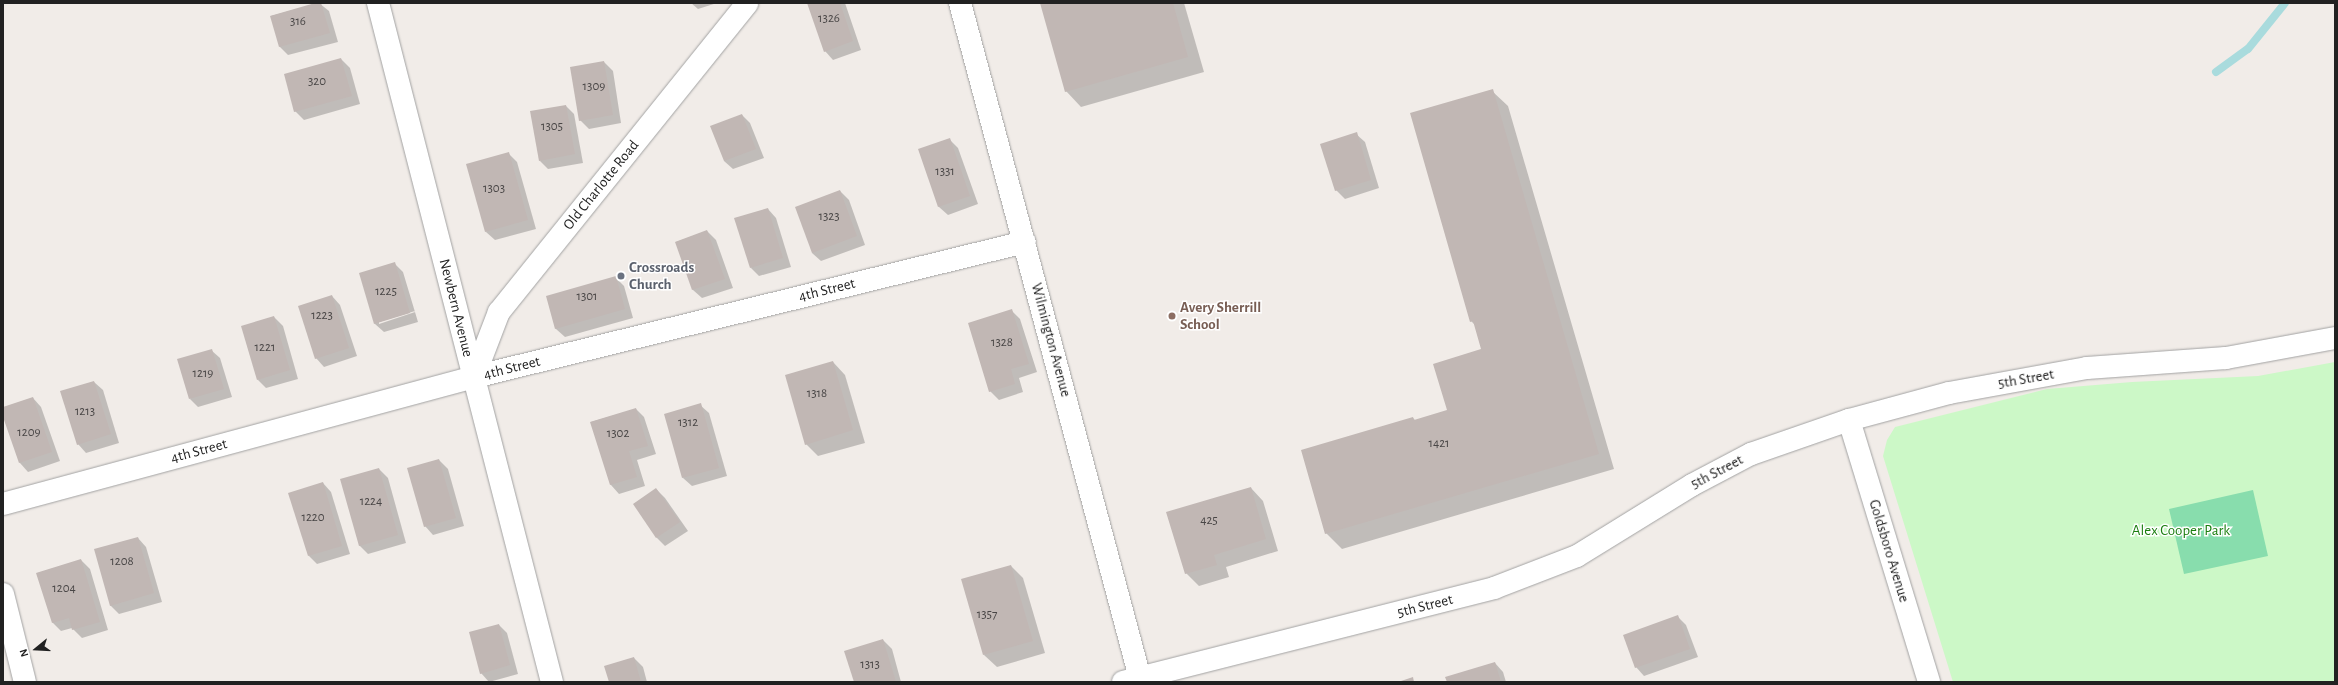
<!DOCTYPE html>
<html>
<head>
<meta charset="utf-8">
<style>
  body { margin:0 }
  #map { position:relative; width:2338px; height:685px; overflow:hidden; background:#f1ece8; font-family:"Alegreya Sans",sans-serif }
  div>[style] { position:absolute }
  .park>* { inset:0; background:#ccf8c7 }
  .pitch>* { inset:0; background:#88ddad }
  .shadow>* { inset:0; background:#0003 }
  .stream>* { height:8px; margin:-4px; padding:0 4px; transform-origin:4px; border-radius:4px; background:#a9dbdd }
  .building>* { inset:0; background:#c1b7b4 }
  .roads { filter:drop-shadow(0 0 1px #a2a2a2) drop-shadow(0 0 1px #a2a2a2) }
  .minor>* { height:22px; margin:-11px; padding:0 11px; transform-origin:11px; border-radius:11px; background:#fff }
  .dots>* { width:11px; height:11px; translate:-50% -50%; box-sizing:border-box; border:2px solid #fff; border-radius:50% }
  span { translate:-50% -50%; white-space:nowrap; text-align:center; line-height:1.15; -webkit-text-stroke:3px #fff; paint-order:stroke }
  .number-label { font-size:13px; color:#494646 }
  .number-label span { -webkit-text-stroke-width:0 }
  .street-label { font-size:15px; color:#212121 }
  .worship-label { font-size:15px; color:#5b616d; font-weight:700 }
  .left { translate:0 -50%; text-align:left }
  .education-label { font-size:15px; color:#785e54; font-weight:700 }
  .park-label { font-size:15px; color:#1a7e0f }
  .frame { position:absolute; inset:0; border:4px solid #212121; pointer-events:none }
  .north { position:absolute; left:16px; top:629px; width:40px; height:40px; -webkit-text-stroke:3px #fff; paint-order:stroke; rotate:252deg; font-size:11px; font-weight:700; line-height:16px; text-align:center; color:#212121 }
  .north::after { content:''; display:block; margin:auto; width:14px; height:18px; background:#212121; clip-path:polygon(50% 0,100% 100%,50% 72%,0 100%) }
</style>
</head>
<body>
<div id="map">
  <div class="park">
    <div style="clip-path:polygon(2335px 362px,2335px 682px,1953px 682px,1883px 456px,1887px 440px,1895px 427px,2047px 389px,2132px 382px,2258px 376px)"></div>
  </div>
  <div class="pitch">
    <div style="clip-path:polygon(2253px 490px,2268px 556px,2184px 574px,2169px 509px)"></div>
  </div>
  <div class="shadow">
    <div style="clip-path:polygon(319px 3px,329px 11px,338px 42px,288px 55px,280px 47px,271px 16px)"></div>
    <div style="clip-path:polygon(691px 3px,717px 3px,698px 9px)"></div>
    <div style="clip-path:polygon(808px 3px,845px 3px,861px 50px,833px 60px,825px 51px)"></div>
    <div style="clip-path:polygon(1041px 3px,1184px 3px,1204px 72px,1081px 107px,1066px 91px)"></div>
    <div style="clip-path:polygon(341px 59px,350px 68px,360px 104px,304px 120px,295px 111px)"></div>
    <div style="clip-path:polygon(604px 62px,613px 71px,621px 123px,589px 129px,580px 120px)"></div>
    <div style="clip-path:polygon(1492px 91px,1508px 106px,1614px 469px,1342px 549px,1326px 533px,1413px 418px,1416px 421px,1448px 411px,1482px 350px,1475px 325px,1471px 321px)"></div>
    <div style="clip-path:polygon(566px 106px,574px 114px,583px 163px,548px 169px,540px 161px)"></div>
    <div style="clip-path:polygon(742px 115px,750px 123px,764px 158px,733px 169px,724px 161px)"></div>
    <div style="clip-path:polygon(1356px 134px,1365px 142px,1379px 188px,1345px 199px,1336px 190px)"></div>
    <div style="clip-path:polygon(949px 139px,958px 148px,978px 204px,948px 215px,939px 207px,919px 150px)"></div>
    <div style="clip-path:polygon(509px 154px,517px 162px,536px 229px,495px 240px,486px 232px)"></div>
    <div style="clip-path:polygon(840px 191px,849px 200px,865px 245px,821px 261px,812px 253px)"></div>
    <div style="clip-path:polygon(768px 209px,776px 218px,791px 267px,759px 276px,751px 268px)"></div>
    <div style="clip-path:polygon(707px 231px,716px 240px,733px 288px,702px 298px,693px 290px,676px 242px)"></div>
    <div style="clip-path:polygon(evenodd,394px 263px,403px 272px,418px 322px,384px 332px,375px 324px,360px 274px,394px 263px,415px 311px,415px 312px,379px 324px,379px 322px,415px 311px)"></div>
    <div style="clip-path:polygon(616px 278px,624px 286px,633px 318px,565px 337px,556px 329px,547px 297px)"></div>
    <div style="clip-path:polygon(332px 296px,340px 305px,357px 356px,324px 367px,316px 358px)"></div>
    <div style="clip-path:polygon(1011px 310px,1020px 319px,1037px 372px,1019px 378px,1023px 392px,999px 400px,990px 391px)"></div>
    <div style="clip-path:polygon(274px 317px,283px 326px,298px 379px,266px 388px,258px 380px)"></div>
    <div style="clip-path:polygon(211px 350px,220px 358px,232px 397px,198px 407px,190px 399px)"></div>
    <div style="clip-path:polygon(833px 362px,845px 375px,865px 443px,818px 456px,806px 444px)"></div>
    <div style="clip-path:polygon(94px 382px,103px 390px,119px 443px,86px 453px,78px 444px)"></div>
    <div style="clip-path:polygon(33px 398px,41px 407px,60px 461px,28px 472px,20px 463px,3px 414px,3px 408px)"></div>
    <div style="clip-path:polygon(700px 405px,709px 413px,727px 476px,692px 486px,683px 478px)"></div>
    <div style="clip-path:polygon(636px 409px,644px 417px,656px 454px,637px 460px,645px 486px,619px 494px,611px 485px,591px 422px)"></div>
    <div style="clip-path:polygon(439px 460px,448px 469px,464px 526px,433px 535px,425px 526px)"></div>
    <div style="clip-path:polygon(379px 469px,388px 478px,406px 543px,368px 554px,359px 545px)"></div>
    <div style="clip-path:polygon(323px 483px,331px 492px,350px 554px,317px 564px,309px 556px)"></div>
    <div style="clip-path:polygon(1251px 488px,1263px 501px,1278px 551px,1226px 567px,1229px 577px,1199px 586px,1186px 573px)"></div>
    <div style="clip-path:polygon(656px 489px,665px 498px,688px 531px,665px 546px,657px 538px,634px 504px)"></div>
    <div style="clip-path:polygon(138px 538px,146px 547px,162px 602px,119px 614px,110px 605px)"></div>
    <div style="clip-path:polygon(81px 560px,90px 569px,108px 630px,82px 638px,72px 628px,61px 631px,53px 623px,38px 573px)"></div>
    <div style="clip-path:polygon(1011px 566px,1023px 578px,1045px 653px,997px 667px,984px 655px)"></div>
    <div style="clip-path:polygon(1678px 617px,1686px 625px,1698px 657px,1644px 676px,1636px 667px)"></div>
    <div style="clip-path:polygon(499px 625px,507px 633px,518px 674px,489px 682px,481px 673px)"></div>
    <div style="clip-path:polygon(883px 640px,892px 649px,901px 682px,855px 682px)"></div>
    <div style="clip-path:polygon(634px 658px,643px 667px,647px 682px,610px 682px)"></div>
    <div style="clip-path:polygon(1495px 663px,1503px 672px,1506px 682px,1448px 682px)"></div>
  </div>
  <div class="stream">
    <div style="left:2216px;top:72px;width:39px;rotate:-36deg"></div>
    <div style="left:2248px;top:49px;width:59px;rotate:-51.2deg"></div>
  </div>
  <div class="building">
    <div style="clip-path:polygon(315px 3px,321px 3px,330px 33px,279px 47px,270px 16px)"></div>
    <div style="clip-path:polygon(807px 3px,840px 3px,853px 41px,824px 52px)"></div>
    <div style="clip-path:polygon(1040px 3px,1173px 3px,1188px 57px,1065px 92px)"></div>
    <div style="clip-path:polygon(341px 58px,352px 96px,294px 112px,284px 74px)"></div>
    <div style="clip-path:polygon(604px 61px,613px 115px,579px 121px,570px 67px)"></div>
    <div style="clip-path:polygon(1493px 89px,1599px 454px,1325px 534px,1301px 450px,1413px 417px,1414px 420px,1447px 410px,1433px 364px,1481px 349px,1473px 321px,1470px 322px,1410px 113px)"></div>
    <div style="clip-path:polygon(566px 105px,575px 154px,539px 161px,530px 111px)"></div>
    <div style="clip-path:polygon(742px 114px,756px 149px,724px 161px,710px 126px)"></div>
    <div style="clip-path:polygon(1357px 132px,1371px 180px,1335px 191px,1320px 144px)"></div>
    <div style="clip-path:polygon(950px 138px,970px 196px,938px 207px,918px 149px)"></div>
    <div style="clip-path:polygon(509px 152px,528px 220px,485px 232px,466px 164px)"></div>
    <div style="clip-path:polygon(840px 190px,857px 236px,812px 253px,795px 207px)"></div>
    <div style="clip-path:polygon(768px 208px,783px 258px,750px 268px,734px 218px)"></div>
    <div style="clip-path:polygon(707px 230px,725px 279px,692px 290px,675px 242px)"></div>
    <div style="clip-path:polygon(395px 262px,410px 313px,374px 324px,359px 273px)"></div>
    <div style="clip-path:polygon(616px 276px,625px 309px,555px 329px,546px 296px)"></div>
    <div style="clip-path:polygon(332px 295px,349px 348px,315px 359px,298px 306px)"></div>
    <div style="clip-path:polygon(1012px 309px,1029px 364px,1011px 369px,1015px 384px,989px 392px,968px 323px)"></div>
    <div style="clip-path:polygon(274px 316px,290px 370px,257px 380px,241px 326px)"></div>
    <div style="clip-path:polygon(212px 349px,224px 389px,189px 399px,177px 359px)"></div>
    <div style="clip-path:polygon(833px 361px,853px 430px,805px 445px,785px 375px)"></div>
    <div style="clip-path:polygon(94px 381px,111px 434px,77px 445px,60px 391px)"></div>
    <div style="clip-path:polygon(33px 397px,52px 452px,19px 463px,3px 417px,3px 407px)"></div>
    <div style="clip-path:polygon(701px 403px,719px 468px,682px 478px,664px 414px)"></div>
    <div style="clip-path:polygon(636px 408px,648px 446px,629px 451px,637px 477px,610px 485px,590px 422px)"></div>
    <div style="clip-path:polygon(439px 459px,456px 518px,424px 527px,407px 468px)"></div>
    <div style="clip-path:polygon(379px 468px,398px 535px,359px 546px,340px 479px)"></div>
    <div style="clip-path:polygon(323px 482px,342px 546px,308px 556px,288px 493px)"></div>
    <div style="clip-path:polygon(1251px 487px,1266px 539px,1214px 555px,1217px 565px,1185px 574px,1166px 512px)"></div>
    <div style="clip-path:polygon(656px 488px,680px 522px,656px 538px,633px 504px)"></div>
    <div style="clip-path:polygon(138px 537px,154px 593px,110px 606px,94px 549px)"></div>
    <div style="clip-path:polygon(81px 559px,100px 622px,72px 630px,69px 618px,52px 623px,36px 573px)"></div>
    <div style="clip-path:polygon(1011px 565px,1033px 641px,983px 655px,961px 579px)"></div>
    <div style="clip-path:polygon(1678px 615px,1690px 649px,1635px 668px,1623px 635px)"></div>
    <div style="clip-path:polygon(499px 624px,510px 665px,480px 674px,469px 632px)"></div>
    <div style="clip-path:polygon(883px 639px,896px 682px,854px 682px,844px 651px)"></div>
    <div style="clip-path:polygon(634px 657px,641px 682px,609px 682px,604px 666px)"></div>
    <div style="clip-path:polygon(1495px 662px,1501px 682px,1447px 682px,1445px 677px)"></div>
    <div style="clip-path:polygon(1413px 677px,1414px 682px,1398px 682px)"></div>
  </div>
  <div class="roads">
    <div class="minor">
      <div style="left:378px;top:3px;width:701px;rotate:75.63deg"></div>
      <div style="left:960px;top:3px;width:699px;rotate:75.07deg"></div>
      <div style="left:474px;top:377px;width:70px;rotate:-69deg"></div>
      <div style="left:499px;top:312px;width:396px;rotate:-51.2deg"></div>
      <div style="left:1849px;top:420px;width:274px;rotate:73deg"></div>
      <div style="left:3px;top:504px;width:488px;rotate:-15.1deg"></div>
      <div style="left:474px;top:377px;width:567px;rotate:-13.77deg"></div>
      <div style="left:3px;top:594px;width:91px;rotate:76deg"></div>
      <div style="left:1123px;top:682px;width:383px;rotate:-14.2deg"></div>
      <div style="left:1494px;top:588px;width:89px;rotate:-21.1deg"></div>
      <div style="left:1577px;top:556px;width:135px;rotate:-31.7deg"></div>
      <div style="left:1692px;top:485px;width:67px;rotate:-27.7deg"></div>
      <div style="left:1751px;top:454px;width:104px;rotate:-19.1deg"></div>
      <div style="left:1849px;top:420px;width:104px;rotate:-15.1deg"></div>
      <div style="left:1949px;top:393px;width:140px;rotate:-10.3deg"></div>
      <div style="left:2087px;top:368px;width:139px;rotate:-4.1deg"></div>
      <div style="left:2226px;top:358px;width:111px;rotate:-10.4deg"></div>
    </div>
  </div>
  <div class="dots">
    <div style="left:621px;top:276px;background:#6b7280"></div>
    <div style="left:1172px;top:316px;background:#8d6e63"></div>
  </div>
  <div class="number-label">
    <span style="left:829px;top:19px">1326</span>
    <span style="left:298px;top:22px">316</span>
    <span style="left:317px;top:82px">320</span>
    <span style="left:594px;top:87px">1309</span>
    <span style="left:552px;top:127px">1305</span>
    <span style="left:945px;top:172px">1331</span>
    <span style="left:494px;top:189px">1303</span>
    <span style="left:829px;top:217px">1323</span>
    <span style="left:386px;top:292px">1225</span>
    <span style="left:587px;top:297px">1301</span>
    <span style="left:322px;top:316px">1223</span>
    <span style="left:1002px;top:343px">1328</span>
    <span style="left:265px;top:348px">1221</span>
    <span style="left:203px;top:374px">1219</span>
    <span style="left:817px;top:394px">1318</span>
    <span style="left:85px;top:412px">1213</span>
    <span style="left:688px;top:423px">1312</span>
    <span style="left:29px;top:433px">1209</span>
    <span style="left:618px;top:434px">1302</span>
    <span style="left:1439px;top:444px">1421</span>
    <span style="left:371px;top:502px">1224</span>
    <span style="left:313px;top:518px">1220</span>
    <span style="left:1209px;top:521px">425</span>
    <span style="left:122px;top:562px">1208</span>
    <span style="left:64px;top:589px">1204</span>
    <span style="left:987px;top:615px">1357</span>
    <span style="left:870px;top:665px">1313</span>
  </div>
  <div class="street-label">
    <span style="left:601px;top:185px;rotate:-51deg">Old Charlotte Road</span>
    <span style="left:827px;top:290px;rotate:-14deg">4th Street</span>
    <span style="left:456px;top:308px;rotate:76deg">Newbern Avenue</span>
    <span style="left:1051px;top:340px;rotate:75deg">Wilmington Avenue</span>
    <span style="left:512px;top:368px;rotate:-14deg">4th Street</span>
    <span style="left:2026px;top:379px;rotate:-10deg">5th Street</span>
    <span style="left:199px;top:451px;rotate:-15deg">4th Street</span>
    <span style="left:1717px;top:472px;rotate:-28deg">5th Street</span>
    <span style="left:1889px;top:551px;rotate:73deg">Goldsboro Avenue</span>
    <span style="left:1425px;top:606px;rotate:-14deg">5th Street</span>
  </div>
  <div class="worship-label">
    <span class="left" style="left:629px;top:276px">Crossroads<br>Church</span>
  </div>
  <div class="education-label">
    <span class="left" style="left:1180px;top:316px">Avery Sherrill<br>School</span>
  </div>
  <div class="park-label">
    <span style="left:2181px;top:531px">Alex Cooper Park</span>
  </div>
  <div class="frame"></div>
  <div class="north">N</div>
</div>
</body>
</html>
